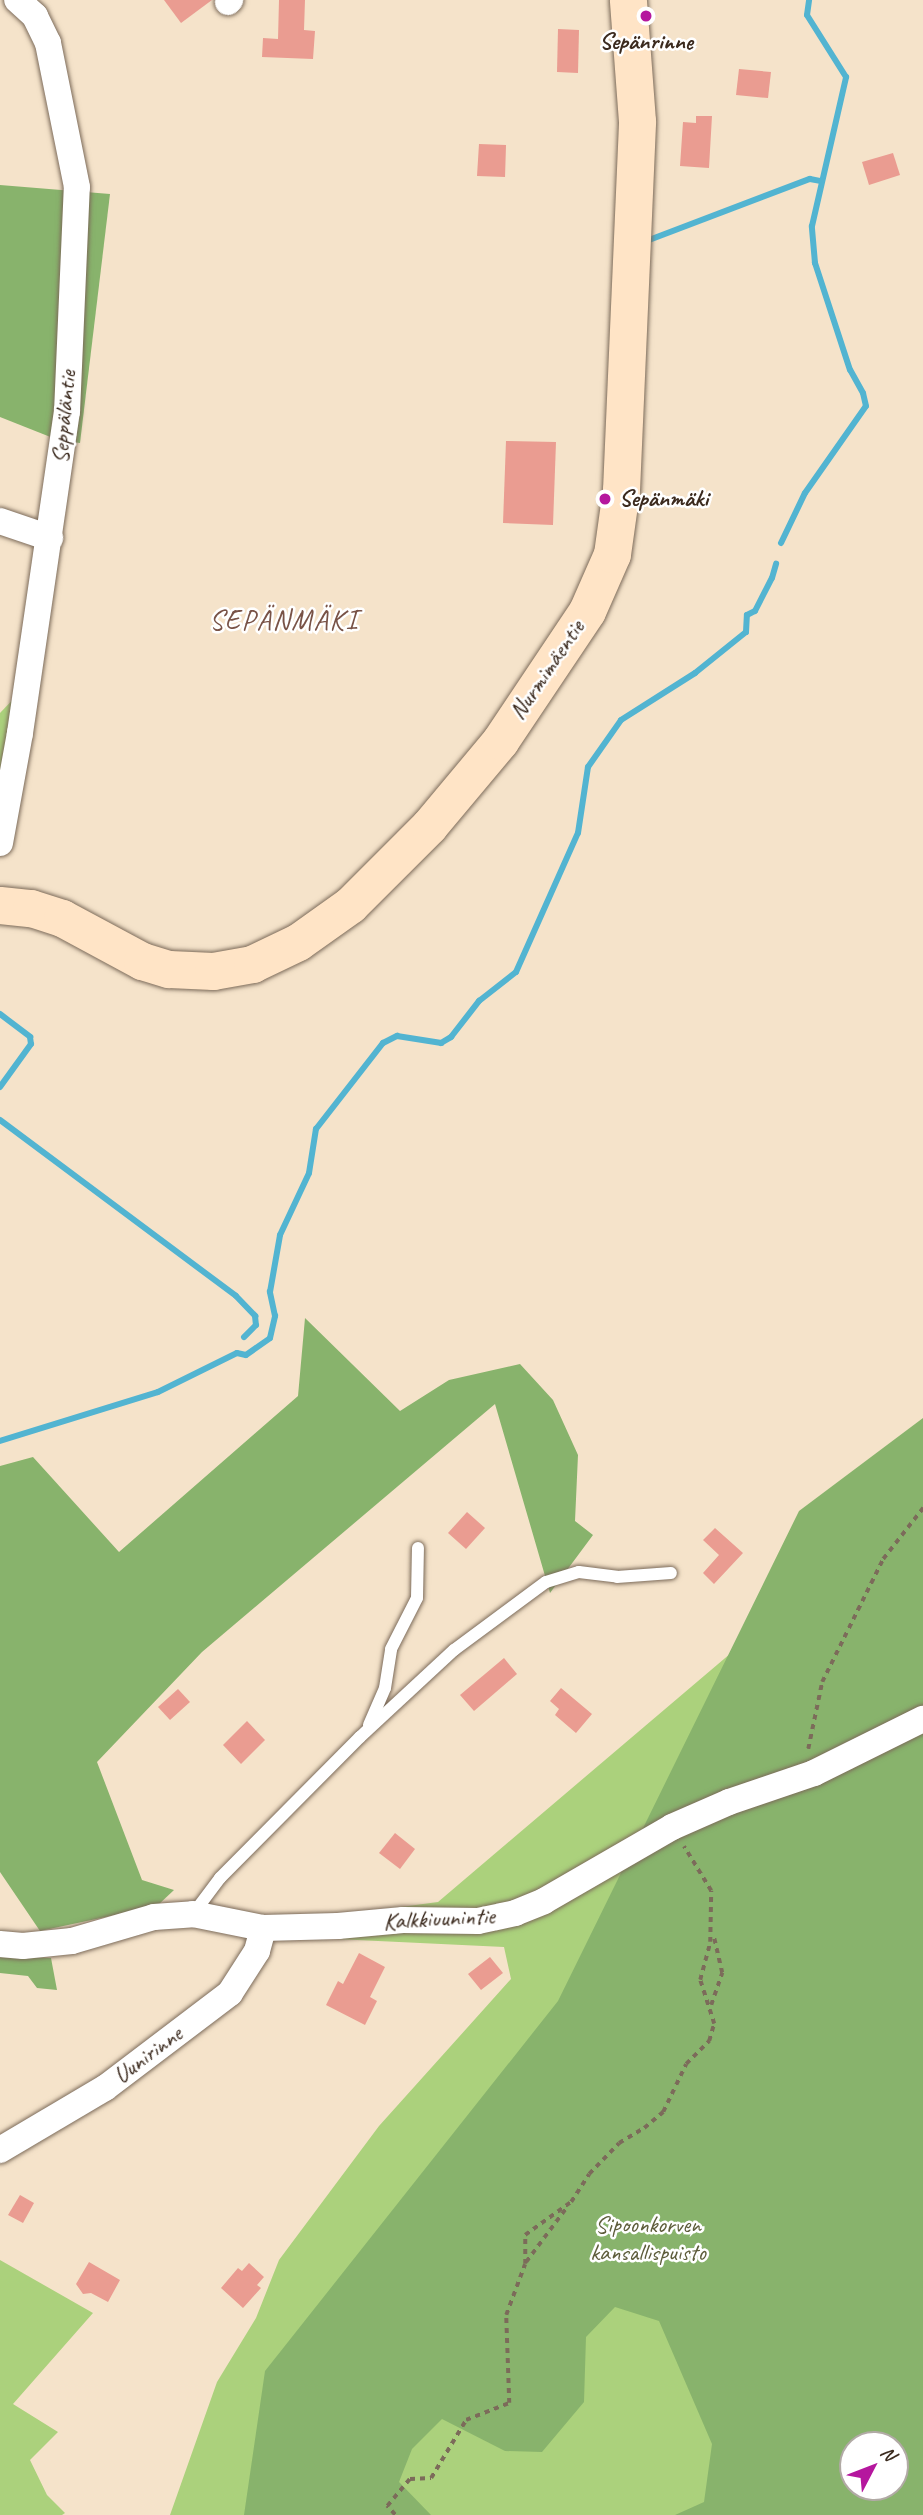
<!DOCTYPE html>
<html>
<head>
<meta charset="utf-8">
<style>
  body { margin:0 }
  #map { position:relative; width:923px; height:2515px; overflow:hidden; background:#f5e3ca; font-family:Caveat,sans-serif }
  div>[style] { position:absolute }
  .green>* { inset:0; background:#abd17c }
  .forest>* { inset:0; background:#88b36c }
  .stream>* { height:6px; margin:-3px; padding:0 3px; transform-origin:3px; border-radius:3px; background:#52b4d1 }
  .building>* { inset:0; background:#ea9c91 }
  .path>* { height:3.5px; margin-top:-1.75px; transform-origin:0; background:repeating-linear-gradient(90deg,#7c6b5a 0 5px,transparent 0 10px) }
  .roads { filter:drop-shadow(0 0 2px #7c6b5a) drop-shadow(0 0 2px #7c6b5a) }
  .lane>* { height:12px; margin:-6px; padding:0 6px; transform-origin:6px; border-radius:6px; background:#fff }
  .street>* { height:26px; margin:-13px; padding:0 13px; transform-origin:13px; border-radius:13px; background:#fff }
  .secondary>* { height:37px; margin:-18.5px; padding:0 18.5px; transform-origin:18.5px; border-radius:18.5px; background:#ffe4c6 }
  .dots>* { width:19px; height:19px; translate:-50% -50%; box-sizing:border-box; border:4px solid #fff; border-radius:50% }
  span { translate:-50% -50%; white-space:nowrap; text-align:center; line-height:1.15; -webkit-text-stroke:5px #fff; paint-order:stroke }
  .poi-label { font-size:24px; color:#3b2a1e; font-weight:700 }
  .left { translate:0 -50%; text-align:left }
  .street-label { font-size:24px; color:#3b2a1e }
  .park-label { font-size:24px; color:#5d5c3a }
  .quarter-label { font-size:28px; color:#785246; letter-spacing:2px }
  .north { position:absolute; left:839px; top:2431px; width:70px; height:70px; box-sizing:border-box; background:#fff; border:2px solid #b1aaa5; border-radius:50%; rotate:48deg; font-size:19px; font-weight:700; line-height:28px; text-align:center; color:#3b2a1e }
  .north::after { content:''; display:block; margin:auto; width:24px; height:32px; background:#b5179e; clip-path:polygon(50% 0,100% 100%,50% 72%,0 100%) }
</style>
</head>
<body>
<div id="map">
  <div class="green">
    <div style="clip-path:polygon(20px 692px,0 789px,0 713px)"></div>
    <div style="clip-path:polygon(evenodd,798px 1596px,923px 2515px,170px 2515px,217px 2382px,256px 2318px,279px 2260px,379px 2126px,511px 1979px,504px 1947px,294px 1937px,289px 1922px,438px 1902px,798px 1596px,853px 2445px,895px 2445px,895px 2487px,853px 2487px,853px 2445px)"></div>
    <div style="clip-path:polygon(0 2260px,93px 2313px,13px 2404px,58px 2432px,30px 2460px,47px 2495px,65px 2513px,62px 2515px,0 2515px)"></div>
  </div>
  <div class="forest">
    <div style="clip-path:polygon(0 185px,110px 194px,80px 443px,58px 440px,0 417px)"></div>
    <div style="clip-path:polygon(305px 1318px,400px 1411px,449px 1380px,520px 1364px,553px 1400px,578px 1455px,575px 1521px,593px 1535px,550px 1593px,495px 1404px,202px 1652px,97px 1762px,142px 1880px,174px 1890px,157px 1906px,40px 1931px,0 1872px,0 1466px,33px 1457px,119px 1552px,298px 1396px)"></div>
    <div style="clip-path:polygon(evenodd,923px 1418px,923px 2515px,675px 2515px,704px 2502px,712px 2444px,659px 2321px,615px 2307px,586px 2337px,584px 2402px,542px 2452px,505px 2451px,442px 2419px,412px 2449px,399px 2482px,431px 2515px,244px 2515px,265px 2371px,558px 2001px,799px 1511px,923px 1418px,853px 2445px,895px 2445px,895px 2487px,853px 2487px,853px 2445px)"></div>
    <div style="clip-path:polygon(0 1952px,17px 1956px,51px 1958px,57px 1990px,37px 1988px,28px 1976px,0 1973px)"></div>
  </div>
  <div class="stream">
    <div style="left:649px;top:240px;width:172px;rotate:-20.8deg"></div>
    <div style="left:810px;top:179px;width:10px;rotate:11deg"></div>
    <div style="left:781px;top:543px;width:55px;rotate:-64.4deg"></div>
    <div style="left:805px;top:493px;width:106px;rotate:-55deg"></div>
    <div style="left:866px;top:406px;width:13px;rotate:-103deg"></div>
    <div style="left:863px;top:393px;width:26px;rotate:-119deg"></div>
    <div style="left:850px;top:370px;width:113px;rotate:-108.1deg"></div>
    <div style="left:815px;top:263px;width:37px;rotate:-95deg"></div>
    <div style="left:812px;top:226px;width:153px;rotate:-77.1deg"></div>
    <div style="left:846px;top:77px;width:73px;rotate:-122.2deg"></div>
    <div style="left:807px;top:15px;width:15px;rotate:-82deg"></div>
    <div style="left:0;top:1014px;width:38px;rotate:37deg"></div>
    <div style="left:30px;top:1037px;width:7px;rotate:82deg"></div>
    <div style="left:31px;top:1044px;width:53px;rotate:125.8deg"></div>
    <div style="left:0;top:1120px;width:294px;rotate:36.7deg"></div>
    <div style="left:236px;top:1296px;width:28px;rotate:46deg"></div>
    <div style="left:255px;top:1316px;width:9px;rotate:84deg"></div>
    <div style="left:256px;top:1325px;width:17px;rotate:135deg"></div>
    <div style="left:0;top:1441px;width:165px;rotate:-17.2deg"></div>
    <div style="left:158px;top:1392px;width:88px;rotate:-26.3deg"></div>
    <div style="left:237px;top:1353px;width:9px;rotate:13deg"></div>
    <div style="left:246px;top:1355px;width:29px;rotate:-35deg"></div>
    <div style="left:270px;top:1338px;width:23px;rotate:-77deg"></div>
    <div style="left:275px;top:1316px;width:25px;rotate:-102deg"></div>
    <div style="left:270px;top:1292px;width:58px;rotate:-80deg"></div>
    <div style="left:280px;top:1235px;width:68px;rotate:-64.9deg"></div>
    <div style="left:309px;top:1173px;width:45px;rotate:-81deg"></div>
    <div style="left:316px;top:1129px;width:109px;rotate:-52.1deg"></div>
    <div style="left:383px;top:1043px;width:16px;rotate:-27deg"></div>
    <div style="left:397px;top:1036px;width:45px;rotate:9deg"></div>
    <div style="left:441px;top:1043px;width:12px;rotate:-31deg"></div>
    <div style="left:451px;top:1037px;width:46px;rotate:-52.1deg"></div>
    <div style="left:479px;top:1001px;width:47px;rotate:-38.1deg"></div>
    <div style="left:516px;top:972px;width:152px;rotate:-66deg"></div>
    <div style="left:578px;top:833px;width:67px;rotate:-81.4deg"></div>
    <div style="left:588px;top:767px;width:57px;rotate:-54.9deg"></div>
    <div style="left:621px;top:720px;width:88px;rotate:-32.4deg"></div>
    <div style="left:695px;top:673px;width:65px;rotate:-38.8deg"></div>
    <div style="left:746px;top:632px;width:17px;rotate:-87deg"></div>
    <div style="left:747px;top:615px;width:9px;rotate:-27deg"></div>
    <div style="left:755px;top:611px;width:37px;rotate:-63deg"></div>
    <div style="left:772px;top:578px;width:15px;rotate:-74deg"></div>
  </div>
  <div class="building">
    <div style="clip-path:polygon(164px 0,212px 0,181px 23px)"></div>
    <div style="clip-path:polygon(279px 0,305px 0,304px 30px,315px 31px,313px 59px,262px 57px,263px 38px,278px 39px)"></div>
    <div style="clip-path:polygon(558px 29px,579px 30px,578px 73px,557px 72px)"></div>
    <div style="clip-path:polygon(739px 69px,771px 72px,768px 98px,736px 95px)"></div>
    <div style="clip-path:polygon(696px 116px,712px 116px,709px 168px,680px 166px,683px 122px,696px 123px)"></div>
    <div style="clip-path:polygon(479px 144px,506px 145px,505px 177px,477px 176px)"></div>
    <div style="clip-path:polygon(893px 153px,900px 175px,869px 185px,862px 162px)"></div>
    <div style="clip-path:polygon(506px 441px,556px 442px,553px 525px,503px 523px)"></div>
    <div style="clip-path:polygon(467px 1512px,485px 1528px,466px 1549px,448px 1533px)"></div>
    <div style="clip-path:polygon(715px 1528px,743px 1553px,714px 1584px,703px 1573px,719px 1555px,703px 1540px)"></div>
    <div style="clip-path:polygon(504px 1658px,517px 1674px,474px 1711px,460px 1695px)"></div>
    <div style="clip-path:polygon(561px 1688px,592px 1714px,576px 1733px,555px 1715px,559px 1709px,550px 1701px)"></div>
    <div style="clip-path:polygon(178px 1689px,190px 1702px,170px 1720px,158px 1707px)"></div>
    <div style="clip-path:polygon(247px 1721px,265px 1740px,241px 1764px,223px 1745px)"></div>
    <div style="clip-path:polygon(395px 1833px,415px 1849px,400px 1869px,379px 1853px)"></div>
    <div style="clip-path:polygon(359px 1953px,385px 1967px,370px 1997px,377px 2001px,365px 2025px,326px 2005px,338px 1981px,343px 1984px)"></div>
    <div style="clip-path:polygon(490px 1957px,503px 1973px,481px 1990px,468px 1974px)"></div>
    <div style="clip-path:polygon(20px 2195px,34px 2203px,23px 2223px,8px 2215px)"></div>
    <div style="clip-path:polygon(89px 2262px,120px 2280px,108px 2302px,91px 2293px,83px 2294px,76px 2284px)"></div>
    <div style="clip-path:polygon(249px 2263px,264px 2277px,257px 2285px,261px 2288px,243px 2308px,221px 2288px,238px 2268px,242px 2271px)"></div>
  </div>
  <div class="path">
    <div style="left:808px;top:1749px;width:68px;rotate:-78.2deg"></div>
    <div style="left:822px;top:1682px;width:137px;rotate:-63.6deg"></div>
    <div style="left:883px;top:1559px;width:65px;rotate:-51.9deg"></div>
    <div style="left:711px;top:2005px;width:34px;rotate:-71deg"></div>
    <div style="left:722px;top:1973px;width:39px;rotate:-103deg"></div>
    <div style="left:526px;top:2262px;width:69px;rotate:-53.3deg"></div>
    <div style="left:395px;top:2515px;width:12px;rotate:-132deg"></div>
    <div style="left:387px;top:2506px;width:35px;rotate:-50deg"></div>
    <div style="left:410px;top:2479px;width:21px;rotate:-3deg"></div>
    <div style="left:431px;top:2478px;width:68px;rotate:-58.9deg"></div>
    <div style="left:466px;top:2420px;width:46px;rotate:-21.6deg"></div>
    <div style="left:509px;top:2403px;width:88px;rotate:-92deg"></div>
    <div style="left:506px;top:2315px;width:54px;rotate:-69.6deg"></div>
    <div style="left:525px;top:2264px;width:29px;rotate:-90deg"></div>
    <div style="left:525px;top:2235px;width:57px;rotate:-35.7deg"></div>
    <div style="left:571px;top:2202px;width:33px;rotate:-57deg"></div>
    <div style="left:589px;top:2174px;width:43px;rotate:-45.9deg"></div>
    <div style="left:619px;top:2143px;width:29px;rotate:-31deg"></div>
    <div style="left:644px;top:2128px;width:25px;rotate:-40deg"></div>
    <div style="left:663px;top:2112px;width:53px;rotate:-64.4deg"></div>
    <div style="left:686px;top:2064px;width:33px;rotate:-45deg"></div>
    <div style="left:709px;top:2041px;width:18px;rotate:-74deg"></div>
    <div style="left:714px;top:2024px;width:46px;rotate:-107.7deg"></div>
    <div style="left:700px;top:1980px;width:39px;rotate:-75deg"></div>
    <div style="left:710px;top:1942px;width:51px;rotate:-88.9deg"></div>
    <div style="left:711px;top:1891px;width:52px;rotate:-121.5deg"></div>
  </div>
  <div class="roads">
    <div class="lane">
      <div style="left:369px;top:1725px;width:40px;rotate:-66.6deg"></div>
      <div style="left:385px;top:1688px;width:39px;rotate:-81deg"></div>
      <div style="left:391px;top:1649px;width:57px;rotate:-63deg"></div>
      <div style="left:417px;top:1598px;width:50px;rotate:-88.9deg"></div>
      <div style="left:193px;top:1914px;width:45px;rotate:-53.1deg"></div>
      <div style="left:220px;top:1878px;width:199px;rotate:-45.2deg"></div>
      <div style="left:360px;top:1737px;width:128px;rotate:-42.8deg"></div>
      <div style="left:454px;top:1650px;width:114px;rotate:-36.5deg"></div>
      <div style="left:546px;top:1582px;width:34px;rotate:-17deg"></div>
      <div style="left:579px;top:1572px;width:38px;rotate:7deg"></div>
      <div style="left:617px;top:1577px;width:54px;rotate:-4.2deg"></div>
    </div>
    <div class="street">
      <div style="left:228px;top:2px;width:3px;rotate:-45deg"></div>
      <div style="left:0;top:521px;width:53px;rotate:18.8deg"></div>
      <div style="left:0;top:843px;width:112px;rotate:-79.7deg"></div>
      <div style="left:20px;top:733px;width:324px;rotate:-81.7deg"></div>
      <div style="left:67px;top:412px;width:225px;rotate:-87.5deg"></div>
      <div style="left:77px;top:187px;width:147px;rotate:-101.4deg"></div>
      <div style="left:48px;top:43px;width:30px;rotate:-116deg"></div>
      <div style="left:35px;top:16px;width:24px;rotate:-138deg"></div>
      <div style="left:0;top:1944px;width:23px;rotate:5deg"></div>
      <div style="left:23px;top:1946px;width:49px;rotate:-5.8deg"></div>
      <div style="left:72px;top:1941px;width:85px;rotate:-16.3deg"></div>
      <div style="left:154px;top:1917px;width:39px;rotate:-4deg"></div>
      <div style="left:193px;top:1914px;width:71px;rotate:11.3deg"></div>
      <div style="left:263px;top:1928px;width:75px;rotate:-1.5deg"></div>
      <div style="left:338px;top:1926px;width:65px;rotate:-5.3deg"></div>
      <div style="left:403px;top:1920px;width:75px;rotate:0.8deg"></div>
      <div style="left:478px;top:1921px;width:38px;rotate:-12deg"></div>
      <div style="left:515px;top:1913px;width:31px;rotate:-22deg"></div>
      <div style="left:544px;top:1901px;width:148px;rotate:-30deg"></div>
      <div style="left:672px;top:1827px;width:62px;rotate:-23.7deg"></div>
      <div style="left:729px;top:1802px;width:90px;rotate:-18.8deg"></div>
      <div style="left:814px;top:1773px;width:122px;rotate:-26.4deg"></div>
      <div style="left:0;top:2150px;width:122px;rotate:-30.6deg"></div>
      <div style="left:105px;top:2088px;width:157px;rotate:-37.2deg"></div>
      <div style="left:230px;top:1993px;width:50px;rotate:-57.3deg"></div>
      <div style="left:257px;top:1951px;width:24px;rotate:-75deg"></div>
    </div>
    <div class="secondary">
      <div style="left:0;top:905px;width:31px;rotate:6deg"></div>
      <div style="left:31px;top:908px;width:33px;rotate:18deg"></div>
      <div style="left:62px;top:918px;width:91px;rotate:28.3deg"></div>
      <div style="left:142px;top:961px;width:28px;rotate:17deg"></div>
      <div style="left:169px;top:969px;width:44px;rotate:2.6deg"></div>
      <div style="left:213px;top:971px;width:40px;rotate:-10deg"></div>
      <div style="left:252px;top:964px;width:51px;rotate:-25.6deg"></div>
      <div style="left:298px;top:942px;width:64px;rotate:-35.4deg"></div>
      <div style="left:350px;top:905px;width:112px;rotate:-45deg"></div>
      <div style="left:429px;top:826px;width:111px;rotate:-50.1deg"></div>
      <div style="left:500px;top:741px;width:156px;rotate:-56.2deg"></div>
      <div style="left:587px;top:611px;width:62px;rotate:-66.3deg"></div>
      <div style="left:612px;top:554px;width:65px;rotate:-82deg"></div>
      <div style="left:621px;top:490px;width:369px;rotate:-87.5deg"></div>
      <div style="left:637px;top:121px;width:121px;rotate:-94.3deg"></div>
    </div>
  </div>
  <div class="dots">
    <div style="left:646px;top:16px;background:#b5179e"></div>
    <div style="left:605px;top:499px;background:#b5179e"></div>
  </div>
  <div class="poi-label">
    <span style="left:646px;top:42px">Sepänrinne</span>
    <span class="left" style="left:619px;top:499px">Sepänmäki</span>
  </div>
  <div class="street-label">
    <span style="left:64px;top:417px;rotate:-85deg">Seppäläntie</span>
    <span style="left:547px;top:670px;rotate:-56deg">Nurmimäentie</span>
    <span style="left:439px;top:1919px;rotate:-3deg">Kalkkiuunintie</span>
    <span style="left:148px;top:2055px;rotate:-37deg">Uunirinne</span>
  </div>
  <div class="park-label">
    <span style="left:648px;top:2239px">Sipoonkorven<br>kansallispuisto</span>
  </div>
  <div class="quarter-label">
    <span style="left:284px;top:620px">SEPÄNMÄKI</span>
  </div>
  <div class="north">N</div>
</div>
</body>
</html>
